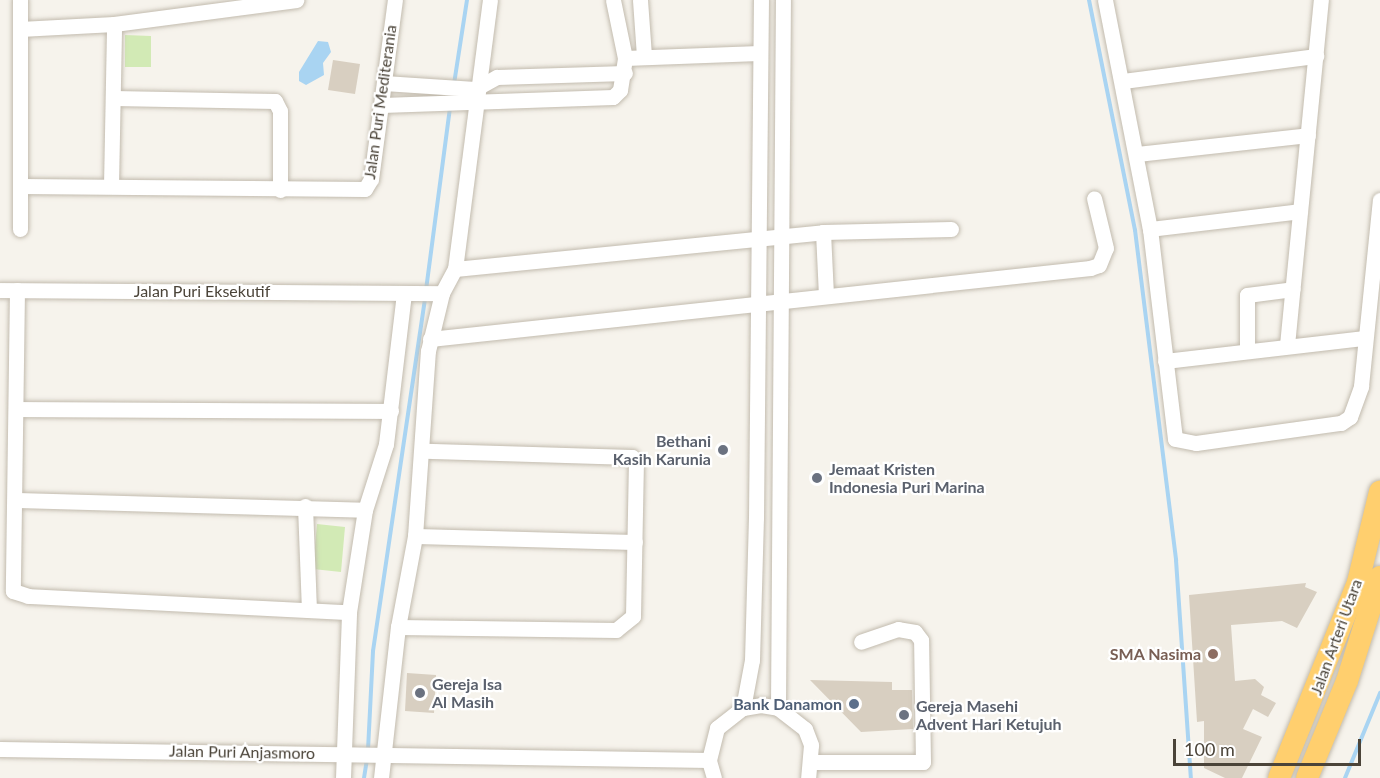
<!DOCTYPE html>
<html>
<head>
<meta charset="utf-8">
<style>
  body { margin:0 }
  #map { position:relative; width:1380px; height:778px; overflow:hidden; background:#f6f3ec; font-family:Lato,sans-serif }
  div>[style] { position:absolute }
  .green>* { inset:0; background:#d2eab5 }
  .water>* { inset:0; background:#a9d4f2 }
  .stream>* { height:4px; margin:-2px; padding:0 2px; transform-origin:2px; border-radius:2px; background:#a9d4f2 }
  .building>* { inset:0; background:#d8cfc1 }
  .roads { filter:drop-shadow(0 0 2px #c2bbae) drop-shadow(0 0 2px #c2bbae) }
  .minor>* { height:15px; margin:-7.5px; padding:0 7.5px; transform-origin:7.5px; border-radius:7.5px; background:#fff }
  .highway>* { height:22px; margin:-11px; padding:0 11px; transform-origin:11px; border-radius:11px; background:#ffcf6e }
  .dots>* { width:16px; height:16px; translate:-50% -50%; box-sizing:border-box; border:3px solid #fff; border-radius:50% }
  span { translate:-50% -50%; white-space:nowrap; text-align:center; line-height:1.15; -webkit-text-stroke:4.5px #fff; paint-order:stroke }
  .street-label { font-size:16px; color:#4b4439 }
  .worship-label { font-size:16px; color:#5b616d; font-weight:700 }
  .right { translate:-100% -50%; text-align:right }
  .left { translate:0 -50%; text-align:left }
  .education-label { font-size:16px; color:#785e54; font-weight:700 }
  .service-label { font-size:16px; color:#4e5e75; font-weight:700 }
  .scale { position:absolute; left:1173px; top:739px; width:188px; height:27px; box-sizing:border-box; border:3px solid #4b4439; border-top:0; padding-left:8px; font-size:18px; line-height:21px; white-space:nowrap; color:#4b4439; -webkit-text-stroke:4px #fff; paint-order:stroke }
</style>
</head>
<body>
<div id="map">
  <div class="green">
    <div style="clip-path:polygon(125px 35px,151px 36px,151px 67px,125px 67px)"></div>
    <div style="clip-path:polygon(317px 524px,345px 527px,341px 572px,313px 569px)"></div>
  </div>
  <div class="water">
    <div style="clip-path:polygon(318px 41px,328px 42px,331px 52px,323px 63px,324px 75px,306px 85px,299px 81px,299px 72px)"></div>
  </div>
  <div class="stream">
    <div style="left:1089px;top:0;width:235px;rotate:78.7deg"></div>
    <div style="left:1135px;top:230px;width:333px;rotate:82.9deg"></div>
    <div style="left:1176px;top:560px;width:219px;rotate:86.1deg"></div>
    <div style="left:454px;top:84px;width:85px;rotate:-81.2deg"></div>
    <div style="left:426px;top:290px;width:185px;rotate:-82.5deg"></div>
    <div style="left:368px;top:750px;width:99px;rotate:-87.1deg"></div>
    <div style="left:373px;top:651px;width:358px;rotate:-81.6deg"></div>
    <div style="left:364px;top:778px;width:20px;rotate:-81deg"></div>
    <div style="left:1345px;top:778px;width:92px;rotate:-67.6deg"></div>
  </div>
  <div class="building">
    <div style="clip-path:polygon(333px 60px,360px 64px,355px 94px,328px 90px)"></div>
    <div style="clip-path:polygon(1306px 583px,1305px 587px,1317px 592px,1297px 628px,1282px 621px,1231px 625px,1235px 681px,1255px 679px,1264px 687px,1261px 695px,1276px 703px,1268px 717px,1253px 709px,1243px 729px,1262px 737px,1242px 778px,1225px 778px,1204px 768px,1204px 721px,1197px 722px,1189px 595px)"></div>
    <div style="clip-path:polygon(407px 673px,436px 675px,434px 713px,405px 711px)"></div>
    <div style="clip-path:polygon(810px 680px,892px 682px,892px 690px,912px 690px,913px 729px,861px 732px)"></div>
  </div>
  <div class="roads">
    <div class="minor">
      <div style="left:640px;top:0;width:56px;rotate:85.9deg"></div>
      <div style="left:1105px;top:0;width:233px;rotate:78.9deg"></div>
      <div style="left:1150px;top:229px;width:211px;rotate:83.2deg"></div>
      <div style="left:1175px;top:439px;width:21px;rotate:11deg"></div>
      <div style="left:1196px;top:443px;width:146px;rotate:-7.9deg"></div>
      <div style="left:1341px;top:423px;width:11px;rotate:-34deg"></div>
      <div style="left:1350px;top:417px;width:33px;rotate:-70deg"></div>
      <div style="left:1361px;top:386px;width:187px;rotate:-84.2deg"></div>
      <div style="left:20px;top:29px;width:94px;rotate:-3deg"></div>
      <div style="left:114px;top:24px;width:184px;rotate:-7.5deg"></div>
      <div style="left:625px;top:58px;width:134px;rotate:-2.1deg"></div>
      <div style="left:1123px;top:81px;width:195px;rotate:-7.4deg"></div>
      <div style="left:384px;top:83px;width:91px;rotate:3.8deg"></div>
      <div style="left:475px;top:89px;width:25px;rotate:-29deg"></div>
      <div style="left:497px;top:77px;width:128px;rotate:-1.8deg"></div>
      <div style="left:113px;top:98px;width:162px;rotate:1.1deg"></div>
      <div style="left:275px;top:101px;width:11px;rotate:63deg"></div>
      <div style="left:280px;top:111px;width:79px;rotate:90deg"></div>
      <div style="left:382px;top:105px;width:231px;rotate:-2deg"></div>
      <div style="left:613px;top:97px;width:10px;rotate:-45deg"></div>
      <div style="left:620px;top:90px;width:32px;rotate:-81deg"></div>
      <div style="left:625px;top:58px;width:59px;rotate:-101.7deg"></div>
      <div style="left:1137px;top:154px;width:172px;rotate:-6.3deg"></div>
      <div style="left:20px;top:186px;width:345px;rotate:0.5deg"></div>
      <div style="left:365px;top:189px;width:12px;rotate:-59deg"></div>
      <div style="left:371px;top:179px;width:181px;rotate:-82.4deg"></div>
      <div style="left:111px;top:186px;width:162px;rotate:-88.9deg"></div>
      <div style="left:20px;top:229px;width:229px;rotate:-90deg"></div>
      <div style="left:1150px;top:229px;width:151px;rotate:-6.8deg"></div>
      <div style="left:823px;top:232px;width:63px;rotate:87.3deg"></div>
      <div style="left:455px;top:269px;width:370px;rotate:-5.7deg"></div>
      <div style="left:823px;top:232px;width:128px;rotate:-1.3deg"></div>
      <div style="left:0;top:290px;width:442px;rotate:0.4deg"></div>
      <div style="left:17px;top:290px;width:301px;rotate:90.8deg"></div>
      <div style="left:13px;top:591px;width:16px;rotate:18deg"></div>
      <div style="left:28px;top:596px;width:321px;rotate:2.9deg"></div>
      <div style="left:430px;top:339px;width:664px;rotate:-6.14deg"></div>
      <div style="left:1090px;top:268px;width:9px;rotate:-18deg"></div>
      <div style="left:1099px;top:265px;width:18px;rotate:-68deg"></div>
      <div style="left:1106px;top:248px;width:51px;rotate:-103.5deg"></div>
      <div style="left:1287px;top:345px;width:347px;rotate:-84.4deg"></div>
      <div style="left:1247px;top:350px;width:55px;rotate:-90deg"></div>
      <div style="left:1247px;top:295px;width:46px;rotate:-7.4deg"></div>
      <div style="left:1165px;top:361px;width:201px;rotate:-6.6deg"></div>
      <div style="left:16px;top:409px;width:375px;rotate:0.3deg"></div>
      <div style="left:16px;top:500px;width:349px;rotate:1.6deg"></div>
      <div style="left:305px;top:506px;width:102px;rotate:87.8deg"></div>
      <div style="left:415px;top:536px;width:220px;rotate:1.6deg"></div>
      <div style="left:398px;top:627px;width:218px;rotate:0.8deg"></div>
      <div style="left:616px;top:630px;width:22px;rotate:-39deg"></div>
      <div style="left:633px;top:616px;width:151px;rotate:-88.9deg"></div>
      <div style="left:636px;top:465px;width:9px;rotate:-117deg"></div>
      <div style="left:632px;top:457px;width:208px;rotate:-178.3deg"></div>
      <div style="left:743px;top:708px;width:49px;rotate:-79.4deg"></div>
      <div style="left:752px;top:660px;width:142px;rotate:-88.4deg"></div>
      <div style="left:756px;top:518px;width:518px;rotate:-89.45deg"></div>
      <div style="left:778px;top:708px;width:708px;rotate:-89.6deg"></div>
      <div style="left:0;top:749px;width:709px;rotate:0.89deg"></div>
      <div style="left:812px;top:762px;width:111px"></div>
      <div style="left:923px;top:762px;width:122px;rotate:-90.9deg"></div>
      <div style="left:921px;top:640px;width:10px;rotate:-127deg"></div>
      <div style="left:915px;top:632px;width:17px;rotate:-170deg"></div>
      <div style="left:898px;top:629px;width:39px;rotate:161deg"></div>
      <div style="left:343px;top:778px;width:166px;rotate:-87.9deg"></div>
      <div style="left:349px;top:612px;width:103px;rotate:-81.1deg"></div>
      <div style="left:365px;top:510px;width:69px;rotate:-72.3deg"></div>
      <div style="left:386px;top:444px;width:152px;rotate:-83.2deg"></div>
      <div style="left:381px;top:778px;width:152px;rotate:-83.6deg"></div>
      <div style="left:398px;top:627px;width:93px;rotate:-79.4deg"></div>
      <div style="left:415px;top:536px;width:185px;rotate:-86deg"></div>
      <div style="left:428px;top:351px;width:60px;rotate:-76.4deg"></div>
      <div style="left:442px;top:293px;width:27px;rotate:-62deg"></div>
      <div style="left:455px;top:269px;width:271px;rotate:-82.6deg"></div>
      <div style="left:714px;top:778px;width:19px;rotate:-106deg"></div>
      <div style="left:709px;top:760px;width:33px;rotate:-76deg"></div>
      <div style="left:717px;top:728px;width:33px;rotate:-38deg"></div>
      <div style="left:743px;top:708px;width:18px;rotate:-9deg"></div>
      <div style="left:761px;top:705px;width:17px;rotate:10deg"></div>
      <div style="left:778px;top:708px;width:34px;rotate:38deg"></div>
      <div style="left:805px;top:729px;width:17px;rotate:69deg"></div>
      <div style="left:811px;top:745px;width:33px;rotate:95deg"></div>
    </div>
    <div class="highway">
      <div style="left:1279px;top:778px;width:211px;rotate:-68deg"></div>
      <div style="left:1358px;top:582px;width:93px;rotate:-76.3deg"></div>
      <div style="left:1307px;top:778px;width:105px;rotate:-67.6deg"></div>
      <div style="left:1347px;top:681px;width:109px;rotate:-72.4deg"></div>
    </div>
  </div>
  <div class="dots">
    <div style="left:723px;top:450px;background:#6b7280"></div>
    <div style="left:817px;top:478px;background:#6b7280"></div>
    <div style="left:1213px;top:654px;background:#8d6e63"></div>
    <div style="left:420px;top:693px;background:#6b7280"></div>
    <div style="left:854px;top:704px;background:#5c6f8a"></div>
    <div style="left:904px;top:715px;background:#6b7280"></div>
  </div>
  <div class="street-label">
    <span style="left:380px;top:102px;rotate:-82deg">Jalan Puri Mediterania</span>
    <span style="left:202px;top:291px">Jalan Puri Eksekutif</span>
    <span style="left:1336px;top:637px;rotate:-70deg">Jalan Arteri Utara</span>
    <span style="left:242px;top:752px;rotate:1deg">Jalan Puri Anjasmoro</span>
  </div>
  <div class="worship-label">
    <span class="right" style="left:711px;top:450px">Bethani<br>Kasih Karunia</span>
    <span class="left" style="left:829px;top:478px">Jemaat Kristen<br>Indonesia Puri Marina</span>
    <span class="left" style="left:432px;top:693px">Gereja Isa<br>Al Masih</span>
    <span class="left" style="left:916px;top:715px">Gereja Masehi<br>Advent Hari Ketujuh</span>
  </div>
  <div class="education-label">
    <span class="right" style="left:1201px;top:654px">SMA Nasima</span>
  </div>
  <div class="service-label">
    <span class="right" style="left:842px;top:704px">Bank Danamon</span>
  </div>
  <div class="scale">100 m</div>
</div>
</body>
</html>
